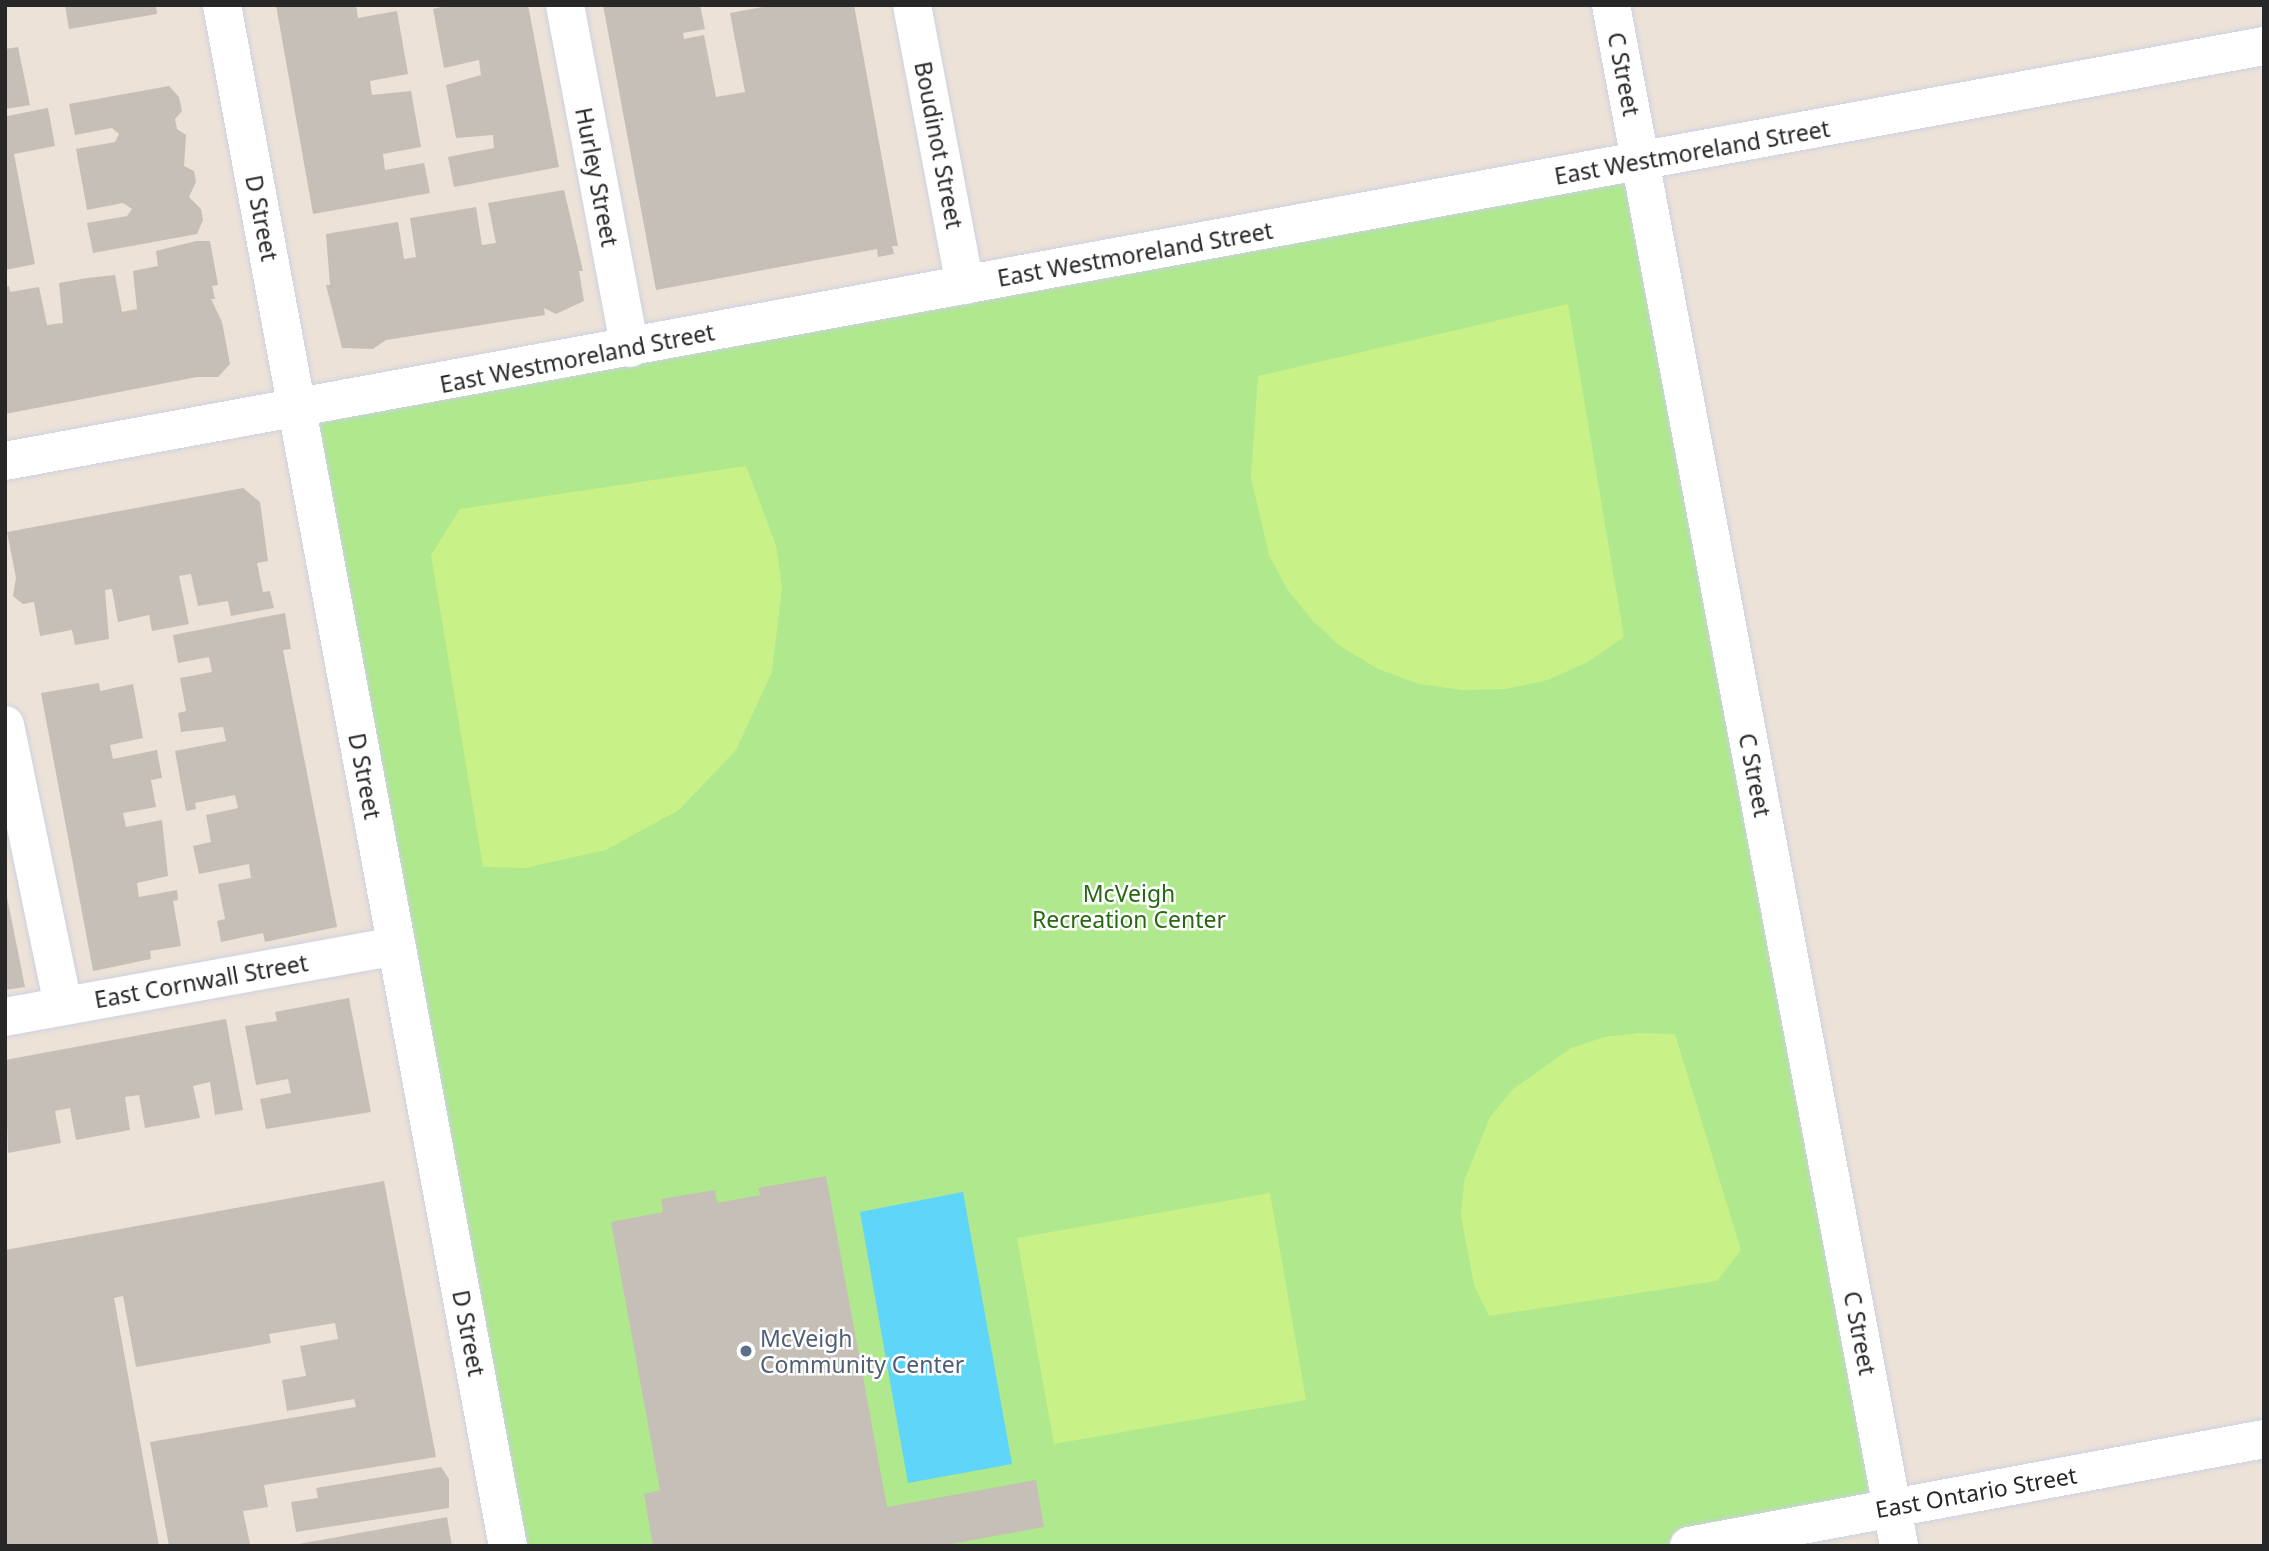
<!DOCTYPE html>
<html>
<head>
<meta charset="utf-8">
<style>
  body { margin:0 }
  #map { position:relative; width:2269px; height:1551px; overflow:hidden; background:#ece2d7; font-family:"Noto Sans",sans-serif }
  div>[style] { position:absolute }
  .green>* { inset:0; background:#afe88d }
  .pitch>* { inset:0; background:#c8f187 }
  .water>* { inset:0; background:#5ed5f9 }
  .building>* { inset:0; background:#c6bfb7 }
  .roads { filter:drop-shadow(0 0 2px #ccd1e2) drop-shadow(0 0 2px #ccd1e2) }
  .street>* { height:38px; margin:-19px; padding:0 19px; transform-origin:19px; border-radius:19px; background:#fff }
  .dots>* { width:19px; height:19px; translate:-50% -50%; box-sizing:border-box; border:4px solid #fff; border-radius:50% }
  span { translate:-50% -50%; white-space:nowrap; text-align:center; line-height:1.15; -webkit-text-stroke:5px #fff; paint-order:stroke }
  .street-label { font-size:23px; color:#272727 }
  .park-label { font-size:23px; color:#276913 }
  .service-label { font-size:23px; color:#4e5e75 }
  .left { translate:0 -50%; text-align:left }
  .frame { position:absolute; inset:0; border:7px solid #272727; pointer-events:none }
</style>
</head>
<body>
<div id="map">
  <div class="green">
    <div style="clip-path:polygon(1640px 161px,1892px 1507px,1686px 1546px,508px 1546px,297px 409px)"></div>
  </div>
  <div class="pitch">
    <div style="clip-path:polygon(1568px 304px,1624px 637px,1588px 662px,1548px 680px,1506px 689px,1462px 690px,1419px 684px,1378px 669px,1340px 646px,1312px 620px,1287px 589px,1269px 555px,1251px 478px,1258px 376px)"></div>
    <div style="clip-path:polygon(746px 466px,776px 545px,782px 587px,772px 672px,736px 750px,679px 810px,606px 850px,525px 868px,483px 867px,431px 555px,460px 509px)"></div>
    <div style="clip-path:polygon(1640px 1033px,1675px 1034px,1741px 1250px,1717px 1281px,1489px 1316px,1474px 1285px,1461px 1216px,1464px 1181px,1490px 1117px,1513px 1089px,1571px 1048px,1604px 1037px)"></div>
    <div style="clip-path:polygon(1270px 1193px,1306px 1400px,1054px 1444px,1017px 1238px)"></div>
  </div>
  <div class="water">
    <div style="clip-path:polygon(963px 1192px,1012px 1464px,908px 1483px,860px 1212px)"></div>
  </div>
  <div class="building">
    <div style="clip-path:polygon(65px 5px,156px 5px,157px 14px,69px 29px)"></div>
    <div style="clip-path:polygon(276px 5px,356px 5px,358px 18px,397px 11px,408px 74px,370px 81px,372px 95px,411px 91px,421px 147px,383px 154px,385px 170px,424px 163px,430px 193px,313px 214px)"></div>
    <div style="clip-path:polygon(450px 5px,528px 5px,559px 167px,454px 187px,448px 157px,494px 148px,493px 135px,456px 138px,446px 85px,481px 75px,479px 60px,444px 68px,433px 9px)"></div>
    <div style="clip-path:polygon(603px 5px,700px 5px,705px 29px,683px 33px,684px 39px,704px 35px,716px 97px,745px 92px,730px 13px,773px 5px,854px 5px,898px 246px,892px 246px,894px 254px,878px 257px,877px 249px,656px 290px)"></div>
    <div style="clip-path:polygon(18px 47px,30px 105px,5px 109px,5px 49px)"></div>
    <div style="clip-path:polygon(169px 86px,179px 97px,182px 111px,175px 119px,177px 129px,186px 135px,184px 166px,194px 171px,196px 182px,189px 197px,201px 209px,203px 220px,197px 234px,93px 253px,87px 223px,127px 216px,132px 209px,123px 203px,87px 210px,76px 149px,115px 142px,119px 134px,112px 128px,75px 135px,69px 104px)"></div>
    <div style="clip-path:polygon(48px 108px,55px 146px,14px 154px,35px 264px,5px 270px,5px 111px,7px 116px)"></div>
    <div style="clip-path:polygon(564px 190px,583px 271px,579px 271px,584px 301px,556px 314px,544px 308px,545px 315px,386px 340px,373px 349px,342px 348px,326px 285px,330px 285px,326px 234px,398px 222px,404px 259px,416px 257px,410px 218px,476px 207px,482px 245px,496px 243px,488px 203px)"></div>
    <div style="clip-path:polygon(196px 241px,210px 241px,218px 285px,212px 286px,215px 299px,211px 299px,222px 322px,230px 364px,218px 377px,197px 377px,5px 414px,5px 287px,9px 286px,10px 292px,39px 287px,47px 325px,63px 323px,59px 283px,87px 278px,115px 275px,122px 312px,137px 309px,133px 271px,158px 266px,156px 251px)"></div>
    <div style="clip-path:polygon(243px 488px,260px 502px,268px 561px,257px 563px,263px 592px,270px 591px,274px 608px,231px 616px,228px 601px,198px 606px,191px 574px,179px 576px,189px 624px,152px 631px,149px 615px,118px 622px,112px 589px,105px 590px,109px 639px,75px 645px,72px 630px,40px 636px,34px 602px,23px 604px,13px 596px,16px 578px,7px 532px)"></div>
    <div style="clip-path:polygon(285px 613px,291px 649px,283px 650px,337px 927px,265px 942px,263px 933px,221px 942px,217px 921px,225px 919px,218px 884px,251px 878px,249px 864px,199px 874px,193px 846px,211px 842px,206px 815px,238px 808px,235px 795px,195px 803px,196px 809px,186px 811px,175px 751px,226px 741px,223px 727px,181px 732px,178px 713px,186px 711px,180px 678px,212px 672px,209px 657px,178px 663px,173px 635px)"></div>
    <div style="clip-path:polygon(99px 683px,100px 691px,133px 684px,143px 738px,110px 745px,113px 759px,157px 750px,162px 778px,151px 780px,156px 807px,123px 813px,126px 827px,162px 820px,168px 876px,137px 883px,139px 897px,177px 890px,178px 900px,173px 901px,181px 946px,150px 951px,151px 959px,93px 971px,41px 693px)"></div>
    <div style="clip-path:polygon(5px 887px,25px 987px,5px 990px)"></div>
    <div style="clip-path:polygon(349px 998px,371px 1112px,266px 1129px,260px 1099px,291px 1093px,288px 1079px,256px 1085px,245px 1026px,277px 1021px,275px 1012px)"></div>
    <div style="clip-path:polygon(226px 1019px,243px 1110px,215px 1115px,210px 1082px,193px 1086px,200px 1118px,145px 1128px,139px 1095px,125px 1097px,130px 1130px,76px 1140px,70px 1108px,55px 1111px,61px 1143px,8px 1153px,5px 1060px)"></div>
    <div style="clip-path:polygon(826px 1176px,887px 1507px,1036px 1480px,1044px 1527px,940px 1546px,653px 1546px,644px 1494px,660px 1490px,611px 1222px,663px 1212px,661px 1199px,715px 1190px,717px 1203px,760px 1195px,758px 1188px)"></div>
    <div style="clip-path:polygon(384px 1181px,436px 1457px,264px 1485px,268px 1507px,243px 1511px,250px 1544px,169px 1546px,150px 1442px,356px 1407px,354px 1399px,287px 1411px,282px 1380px,306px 1376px,300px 1346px,338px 1339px,335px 1323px,269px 1334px,271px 1343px,136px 1367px,123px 1296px,114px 1298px,159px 1546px,5px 1546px,5px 1250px)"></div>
    <div style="clip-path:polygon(441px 1467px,449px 1479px,449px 1508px,296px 1532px,291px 1502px,318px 1498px,316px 1488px)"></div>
    <div style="clip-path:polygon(447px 1517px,452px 1546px,299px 1546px,299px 1544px)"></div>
  </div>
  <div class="roads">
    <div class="street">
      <div style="left:222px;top:5px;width:1567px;rotate:79.49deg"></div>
      <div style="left:565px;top:5px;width:349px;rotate:79.3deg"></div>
      <div style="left:912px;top:5px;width:285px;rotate:79.3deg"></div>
      <div style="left:1611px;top:5px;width:1568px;rotate:79.41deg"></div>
      <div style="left:5px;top:461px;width:2297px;rotate:-10.41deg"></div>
      <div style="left:5px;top:725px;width:287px;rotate:78.3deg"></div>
      <div style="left:5px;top:1017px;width:398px;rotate:-10.3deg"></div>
      <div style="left:1689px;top:1546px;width:585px;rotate:-10.54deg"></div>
    </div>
  </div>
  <div class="dots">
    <div style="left:746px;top:1351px;background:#5c6f8a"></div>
  </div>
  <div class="street-label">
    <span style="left:1624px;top:74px;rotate:79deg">C Street</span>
    <span style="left:939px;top:145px;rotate:79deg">Boudinot Street</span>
    <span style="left:1692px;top:152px;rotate:-10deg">East Westmoreland Street</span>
    <span style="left:597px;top:177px;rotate:79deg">Hurley Street</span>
    <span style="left:262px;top:218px;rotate:79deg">D Street</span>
    <span style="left:1135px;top:254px;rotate:-10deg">East Westmoreland Street</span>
    <span style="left:577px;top:358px;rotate:-11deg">East Westmoreland Street</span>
    <span style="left:1755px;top:775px;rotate:79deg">C Street</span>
    <span style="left:365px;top:776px;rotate:79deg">D Street</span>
    <span style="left:201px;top:981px;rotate:-10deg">East Cornwall Street</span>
    <span style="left:469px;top:1333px;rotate:79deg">D Street</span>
    <span style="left:1860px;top:1333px;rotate:79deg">C Street</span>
    <span style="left:1976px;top:1492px;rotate:-10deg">East Ontario Street</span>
  </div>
  <div class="park-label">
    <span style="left:1129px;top:906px">McVeigh<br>Recreation Center</span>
  </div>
  <div class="service-label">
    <span class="left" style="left:760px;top:1351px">McVeigh<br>Community Center</span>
  </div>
  <div class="frame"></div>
</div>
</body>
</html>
